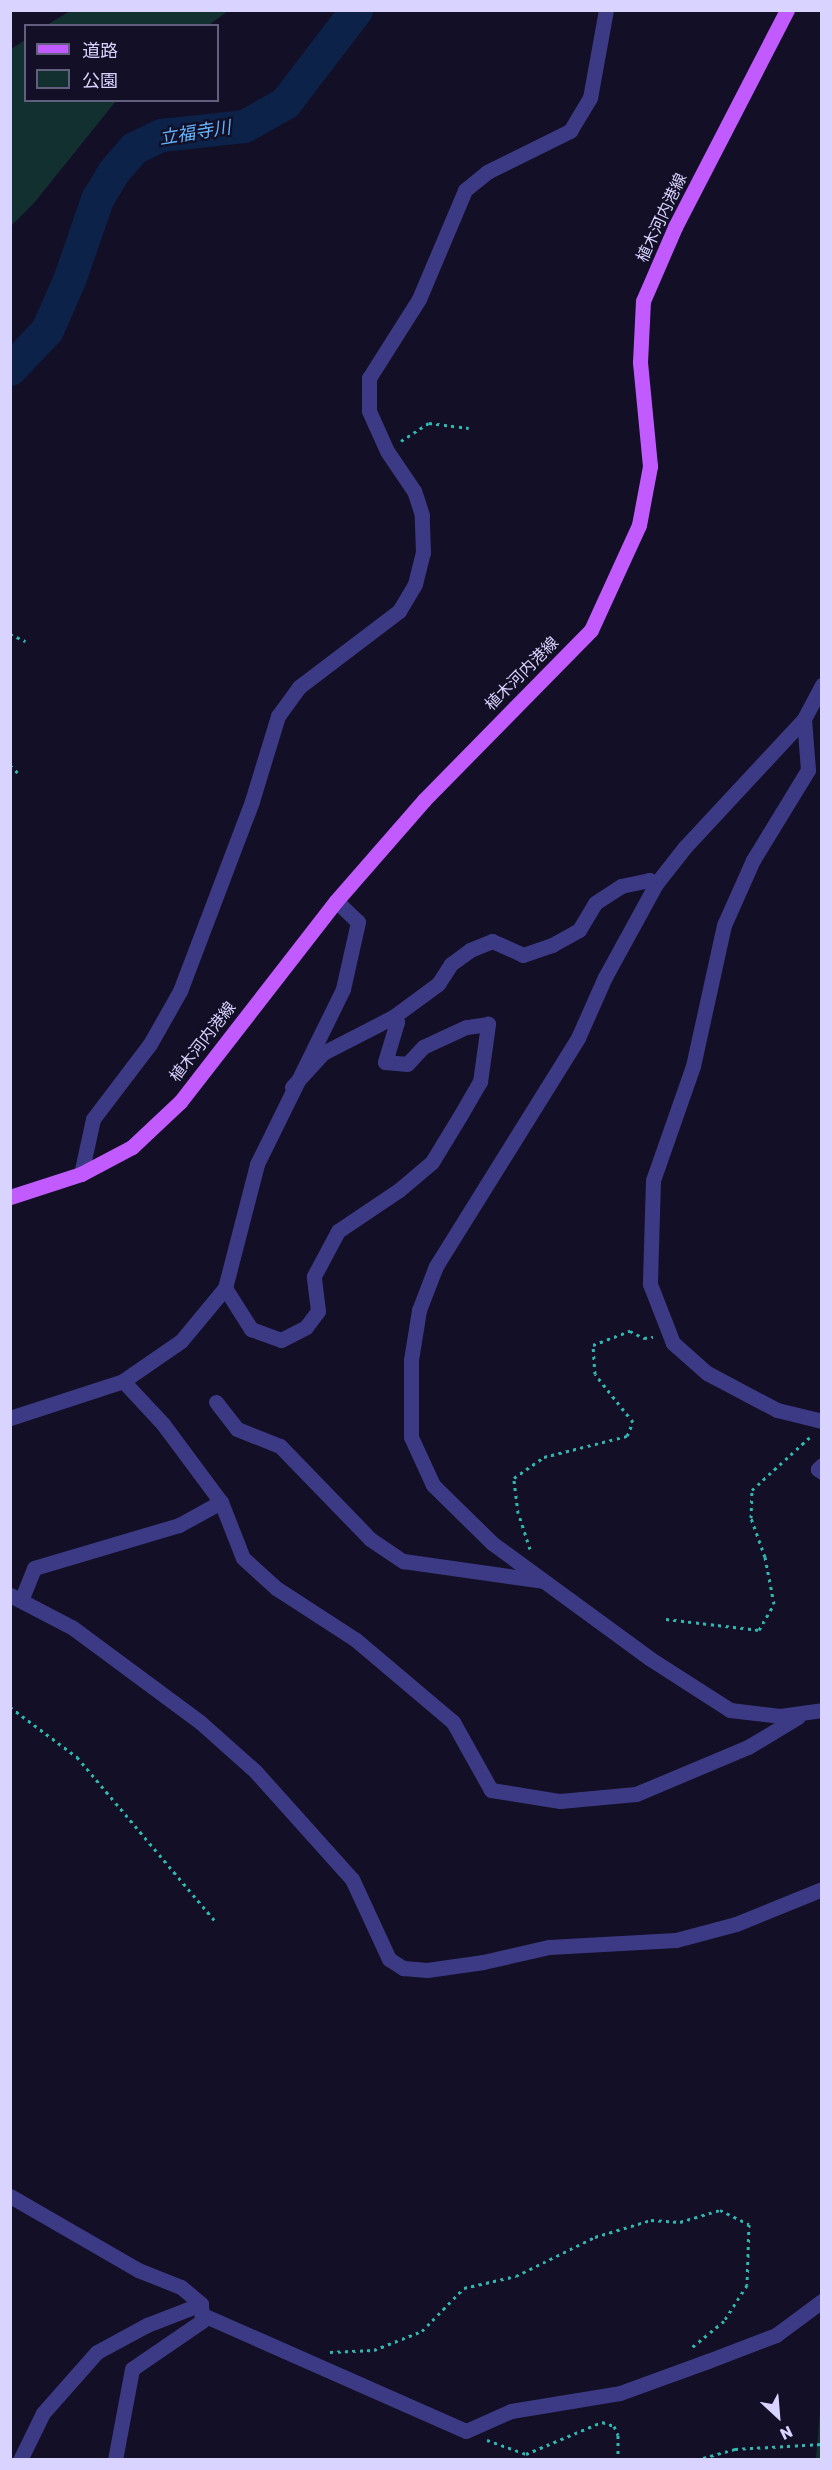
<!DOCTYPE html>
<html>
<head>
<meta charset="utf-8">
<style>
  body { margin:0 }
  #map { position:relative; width:832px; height:2470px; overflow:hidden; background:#130f26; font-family:Rubik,"Noto Sans JP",sans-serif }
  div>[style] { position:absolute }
  .green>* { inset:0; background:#12302f }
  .river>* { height:33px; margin:-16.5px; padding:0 16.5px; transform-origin:16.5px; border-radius:16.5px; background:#0c2248 }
  .path>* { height:3px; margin-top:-1.5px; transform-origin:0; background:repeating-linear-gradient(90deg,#2fb8b0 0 3px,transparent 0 7.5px) }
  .minor>* { height:15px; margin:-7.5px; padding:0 7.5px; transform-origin:7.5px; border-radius:7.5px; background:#3d3a85 }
  .major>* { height:15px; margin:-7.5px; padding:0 7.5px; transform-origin:7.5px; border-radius:7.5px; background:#c25bff }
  span { translate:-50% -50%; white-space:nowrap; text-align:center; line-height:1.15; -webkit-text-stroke:4.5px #130f26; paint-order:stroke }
  .street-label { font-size:16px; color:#d9d4ff }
  .water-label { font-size:18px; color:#62b6ff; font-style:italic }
  .frame { position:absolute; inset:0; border:12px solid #d9d4ff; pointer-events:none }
  .legend { position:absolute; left:24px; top:24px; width:195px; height:78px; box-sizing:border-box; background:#130f26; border:2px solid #625e7d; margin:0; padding:8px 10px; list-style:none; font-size:18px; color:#d9d4ff }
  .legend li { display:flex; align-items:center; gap:12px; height:30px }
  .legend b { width:30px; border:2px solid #625e7d }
  .north { position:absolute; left:748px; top:2386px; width:60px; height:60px; -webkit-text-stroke:4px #130f26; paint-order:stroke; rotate:154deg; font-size:16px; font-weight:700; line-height:24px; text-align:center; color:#d9d4ff }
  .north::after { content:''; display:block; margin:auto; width:21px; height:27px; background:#d9d4ff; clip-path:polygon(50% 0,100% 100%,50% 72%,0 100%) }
</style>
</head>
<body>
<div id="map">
  <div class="green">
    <div style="clip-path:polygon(70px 11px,70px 10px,228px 11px,209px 25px,47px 25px)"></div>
    <div style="clip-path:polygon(25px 40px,26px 100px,116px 101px,34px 203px,11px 226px,11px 49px)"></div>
    <div style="clip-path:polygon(821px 2398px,821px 2459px,816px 2459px)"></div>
  </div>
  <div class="river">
    <div style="left:10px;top:369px;width:54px;rotate:-46.5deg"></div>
    <div style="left:47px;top:330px;width:55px;rotate:-66.3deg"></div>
    <div style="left:69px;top:280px;width:86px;rotate:-70.9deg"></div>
    <div style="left:97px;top:199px;width:31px;rotate:-59deg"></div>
    <div style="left:113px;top:172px;width:32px;rotate:-49deg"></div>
    <div style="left:134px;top:148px;width:30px;rotate:-26deg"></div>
    <div style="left:161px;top:135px;width:83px;rotate:-6.2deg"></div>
    <div style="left:244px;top:126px;width:47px;rotate:-29.3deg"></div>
    <div style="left:285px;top:103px;width:117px;rotate:-52.6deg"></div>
  </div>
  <div class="path">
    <div style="left:401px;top:441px;width:33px;rotate:-33deg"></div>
    <div style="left:429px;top:423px;width:40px;rotate:7.1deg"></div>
    <div style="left:10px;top:634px;width:17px;rotate:25deg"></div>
    <div style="left:10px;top:765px;width:14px;rotate:45deg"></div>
    <div style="left:530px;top:1549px;width:38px;rotate:-108deg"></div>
    <div style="left:518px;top:1513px;width:35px;rotate:-97deg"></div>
    <div style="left:514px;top:1478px;width:37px;rotate:-35deg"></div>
    <div style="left:544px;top:1457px;width:86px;rotate:-14.2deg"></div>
    <div style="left:627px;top:1436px;width:15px;rotate:-67deg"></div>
    <div style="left:633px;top:1422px;width:61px;rotate:-128.4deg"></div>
    <div style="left:595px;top:1374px;width:29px;rotate:-94deg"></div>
    <div style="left:593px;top:1345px;width:40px;rotate:-21deg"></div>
    <div style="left:630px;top:1331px;width:16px;rotate:27deg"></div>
    <div style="left:644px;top:1338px;width:9px;rotate:-6deg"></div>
    <div style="left:666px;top:1619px;width:94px;rotate:6.7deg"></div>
    <div style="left:759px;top:1630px;width:30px;rotate:-60deg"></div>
    <div style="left:774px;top:1604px;width:48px;rotate:-100.8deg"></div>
    <div style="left:765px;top:1557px;width:41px;rotate:-109.7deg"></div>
    <div style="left:751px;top:1518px;width:28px;rotate:-88deg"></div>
    <div style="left:752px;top:1490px;width:81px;rotate:-42.5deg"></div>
    <div style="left:10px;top:1707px;width:84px;rotate:36.7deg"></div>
    <div style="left:77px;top:1757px;width:217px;rotate:49.9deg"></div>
    <div style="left:330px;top:2352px;width:44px;rotate:-2.6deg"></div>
    <div style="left:374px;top:2350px;width:52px;rotate:-21.6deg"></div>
    <div style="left:422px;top:2331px;width:60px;rotate:-45.7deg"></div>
    <div style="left:464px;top:2288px;width:53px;rotate:-13deg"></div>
    <div style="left:516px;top:2276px;width:88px;rotate:-26.3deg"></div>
    <div style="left:595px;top:2237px;width:59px;rotate:-16.9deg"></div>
    <div style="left:651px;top:2220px;width:29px;rotate:4deg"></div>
    <div style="left:680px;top:2222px;width:42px;rotate:-16.7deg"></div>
    <div style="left:720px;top:2210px;width:32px;rotate:26deg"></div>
    <div style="left:749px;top:2224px;width:61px;rotate:91.9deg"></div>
    <div style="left:747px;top:2285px;width:43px;rotate:122.6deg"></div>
    <div style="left:724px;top:2321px;width:43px;rotate:140.7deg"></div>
    <div style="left:487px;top:2440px;width:41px;rotate:19.7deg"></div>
    <div style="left:526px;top:2454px;width:82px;rotate:-22.8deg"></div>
    <div style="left:602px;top:2422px;width:13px;rotate:18deg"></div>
    <div style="left:614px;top:2426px;width:10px;rotate:66deg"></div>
    <div style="left:618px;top:2435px;width:25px;rotate:90deg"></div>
    <div style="left:696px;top:2460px;width:41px;rotate:-15.8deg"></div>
    <div style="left:735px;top:2449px;width:87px;rotate:-3.3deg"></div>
  </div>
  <div class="minor">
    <div style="left:822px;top:685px;width:38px;rotate:118deg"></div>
    <div style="left:804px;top:719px;width:175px;rotate:132.9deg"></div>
    <div style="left:685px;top:847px;width:47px;rotate:128.1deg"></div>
    <div style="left:656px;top:884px;width:106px;rotate:118.7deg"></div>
    <div style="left:605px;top:977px;width:67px;rotate:113.9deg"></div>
    <div style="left:578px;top:1038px;width:269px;rotate:121.9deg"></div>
    <div style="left:436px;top:1266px;width:47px;rotate:111.1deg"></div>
    <div style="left:419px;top:1310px;width:51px;rotate:99.1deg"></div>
    <div style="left:411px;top:1360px;width:77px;rotate:90deg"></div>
    <div style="left:411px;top:1437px;width:53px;rotate:65.4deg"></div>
    <div style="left:433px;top:1485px;width:83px;rotate:44.5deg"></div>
    <div style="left:492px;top:1543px;width:195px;rotate:36.2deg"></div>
    <div style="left:649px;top:1658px;width:96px;rotate:32.7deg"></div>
    <div style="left:730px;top:1710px;width:50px;rotate:6.8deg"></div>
    <div style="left:780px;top:1716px;width:42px;rotate:-8.1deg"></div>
    <div style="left:804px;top:719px;width:51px;rotate:85.5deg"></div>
    <div style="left:808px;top:770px;width:105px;rotate:121.4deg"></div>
    <div style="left:753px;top:860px;width:71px;rotate:114deg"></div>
    <div style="left:724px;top:925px;width:144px;rotate:102.4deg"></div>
    <div style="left:693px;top:1066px;width:121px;rotate:109.3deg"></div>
    <div style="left:653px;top:1180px;width:104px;rotate:91.7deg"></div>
    <div style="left:650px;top:1284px;width:63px;rotate:68.7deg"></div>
    <div style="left:673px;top:1343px;width:45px;rotate:41.4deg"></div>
    <div style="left:707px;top:1373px;width:79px;rotate:27.9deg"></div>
    <div style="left:777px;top:1410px;width:46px;rotate:13.7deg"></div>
    <div style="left:393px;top:1017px;width:56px;rotate:-36.3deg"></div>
    <div style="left:438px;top:984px;width:24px;rotate:-57deg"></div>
    <div style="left:451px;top:964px;width:24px;rotate:-36deg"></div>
    <div style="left:470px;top:950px;width:24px;rotate:-22deg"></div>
    <div style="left:492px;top:941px;width:34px;rotate:24deg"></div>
    <div style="left:523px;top:955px;width:31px;rotate:-19deg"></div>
    <div style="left:552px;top:945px;width:31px;rotate:-29deg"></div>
    <div style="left:579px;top:930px;width:31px;rotate:-59deg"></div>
    <div style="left:595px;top:903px;width:31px;rotate:-33deg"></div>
    <div style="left:621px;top:886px;width:29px;rotate:-12deg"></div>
    <div style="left:649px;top:880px;width:8px;rotate:30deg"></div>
    <div style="left:81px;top:1174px;width:56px;rotate:-77.7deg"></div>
    <div style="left:93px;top:1119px;width:94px;rotate:-52.8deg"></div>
    <div style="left:150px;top:1044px;width:61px;rotate:-60.5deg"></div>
    <div style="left:180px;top:991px;width:203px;rotate:-69.2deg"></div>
    <div style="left:252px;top:801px;width:89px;rotate:-73deg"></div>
    <div style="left:278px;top:716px;width:36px;rotate:-54deg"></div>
    <div style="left:299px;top:687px;width:126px;rotate:-37.2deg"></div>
    <div style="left:399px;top:611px;width:31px;rotate:-59deg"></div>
    <div style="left:415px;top:584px;width:32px;rotate:-76deg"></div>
    <div style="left:423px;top:553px;width:38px;rotate:-92deg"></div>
    <div style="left:422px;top:515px;width:25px;rotate:-108deg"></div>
    <div style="left:414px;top:491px;width:48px;rotate:-124deg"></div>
    <div style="left:387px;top:451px;width:44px;rotate:-114.2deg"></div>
    <div style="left:369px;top:411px;width:33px;rotate:-90deg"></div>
    <div style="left:369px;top:378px;width:93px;rotate:-57.7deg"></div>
    <div style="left:419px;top:299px;width:118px;rotate:-67.1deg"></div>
    <div style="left:465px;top:190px;width:28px;rotate:-39deg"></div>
    <div style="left:487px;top:172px;width:93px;rotate:-26.3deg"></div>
    <div style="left:570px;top:131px;width:39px;rotate:-59deg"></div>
    <div style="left:590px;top:98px;width:89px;rotate:-79.7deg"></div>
    <div style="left:225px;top:1288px;width:49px;rotate:57.6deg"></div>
    <div style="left:251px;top:1329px;width:32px;rotate:20deg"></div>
    <div style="left:281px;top:1340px;width:28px;rotate:-27deg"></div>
    <div style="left:306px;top:1327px;width:20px;rotate:-53deg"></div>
    <div style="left:318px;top:1311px;width:35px;rotate:-97deg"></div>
    <div style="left:314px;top:1276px;width:51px;rotate:-61.9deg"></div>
    <div style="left:338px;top:1231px;width:73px;rotate:-33.9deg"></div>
    <div style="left:399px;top:1190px;width:43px;rotate:-40.3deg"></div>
    <div style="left:432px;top:1162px;width:54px;rotate:-58.7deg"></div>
    <div style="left:460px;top:1116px;width:39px;rotate:-60deg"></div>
    <div style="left:480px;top:1082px;width:59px;rotate:-82.1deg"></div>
    <div style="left:488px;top:1024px;width:22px;rotate:172deg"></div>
    <div style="left:466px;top:1027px;width:47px;rotate:155.1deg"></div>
    <div style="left:423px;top:1047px;width:23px;rotate:133deg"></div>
    <div style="left:407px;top:1064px;width:22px;rotate:-175deg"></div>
    <div style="left:385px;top:1062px;width:42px;rotate:-73.3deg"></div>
    <div style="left:397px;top:1022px;width:6px;rotate:-129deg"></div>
    <div style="left:393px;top:1017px;width:79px;rotate:152.8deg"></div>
    <div style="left:323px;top:1053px;width:46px;rotate:132.4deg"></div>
    <div style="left:123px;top:1381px;width:59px;rotate:47.1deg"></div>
    <div style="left:163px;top:1424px;width:97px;rotate:53.4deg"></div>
    <div style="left:221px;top:1502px;width:60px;rotate:68.6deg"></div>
    <div style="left:243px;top:1558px;width:45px;rotate:42.3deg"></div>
    <div style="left:276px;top:1588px;width:95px;rotate:33deg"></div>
    <div style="left:356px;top:1640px;width:127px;rotate:40.2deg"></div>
    <div style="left:453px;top:1722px;width:78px;rotate:60.8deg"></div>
    <div style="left:491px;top:1790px;width:70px;rotate:9.1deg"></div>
    <div style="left:560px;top:1801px;width:76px;rotate:-5.3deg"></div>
    <div style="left:636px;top:1794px;width:121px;rotate:-22.8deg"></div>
    <div style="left:748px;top:1747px;width:58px;rotate:-31deg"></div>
    <div style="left:216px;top:1402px;width:34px;rotate:52deg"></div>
    <div style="left:237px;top:1429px;width:46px;rotate:21.6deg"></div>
    <div style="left:280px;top:1446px;width:129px;rotate:45.9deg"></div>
    <div style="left:370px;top:1539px;width:40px;rotate:34deg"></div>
    <div style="left:403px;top:1561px;width:141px;rotate:8.1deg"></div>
    <div style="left:10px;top:1418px;width:119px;rotate:-18.1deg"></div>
    <div style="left:123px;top:1381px;width:70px;rotate:-34.6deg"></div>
    <div style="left:181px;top:1341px;width:69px;rotate:-50.3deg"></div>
    <div style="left:225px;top:1288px;width:128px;rotate:-75.5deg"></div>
    <div style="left:257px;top:1164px;width:195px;rotate:-63.8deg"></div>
    <div style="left:343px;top:989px;width:69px;rotate:-77.4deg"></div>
    <div style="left:358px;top:922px;width:30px;rotate:-136deg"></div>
    <div style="left:822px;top:1465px;width:6px;rotate:135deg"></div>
    <div style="left:818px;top:1469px;width:5px;rotate:37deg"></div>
    <div style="left:10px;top:1595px;width:71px;rotate:27.6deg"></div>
    <div style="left:73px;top:1628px;width:158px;rotate:36.5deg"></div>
    <div style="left:200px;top:1722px;width:74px;rotate:41.7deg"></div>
    <div style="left:255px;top:1771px;width:145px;rotate:48.1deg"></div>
    <div style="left:352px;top:1879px;width:88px;rotate:65.2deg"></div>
    <div style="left:389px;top:1959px;width:17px;rotate:33deg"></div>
    <div style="left:403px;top:1968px;width:24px;rotate:5deg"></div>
    <div style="left:427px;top:1970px;width:57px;rotate:-8.1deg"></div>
    <div style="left:483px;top:1962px;width:68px;rotate:-12.8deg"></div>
    <div style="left:549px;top:1947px;width:127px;rotate:-3.2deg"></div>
    <div style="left:676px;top:1940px;width:62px;rotate:-14.9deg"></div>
    <div style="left:736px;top:1924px;width:93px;rotate:-22.1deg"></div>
    <div style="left:22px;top:1598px;width:32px;rotate:-68deg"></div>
    <div style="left:34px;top:1568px;width:151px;rotate:-16.5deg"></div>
    <div style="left:179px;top:1525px;width:48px;rotate:-28.7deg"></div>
    <div style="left:10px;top:2196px;width:148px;rotate:30deg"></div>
    <div style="left:138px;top:2270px;width:46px;rotate:21.6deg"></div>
    <div style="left:181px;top:2287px;width:26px;rotate:40deg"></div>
    <div style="left:201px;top:2304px;width:17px;rotate:87deg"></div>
    <div style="left:202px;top:2321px;width:85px;rotate:145.6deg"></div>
    <div style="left:132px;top:2369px;width:93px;rotate:100.6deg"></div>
    <div style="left:203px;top:2315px;width:287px;rotate:23.8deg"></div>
    <div style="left:466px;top:2431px;width:49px;rotate:-24deg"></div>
    <div style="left:511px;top:2411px;width:110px;rotate:-9.4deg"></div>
    <div style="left:620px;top:2393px;width:94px;rotate:-20deg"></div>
    <div style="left:708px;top:2361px;width:73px;rotate:-20.9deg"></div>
    <div style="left:776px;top:2335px;width:57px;rotate:-36.5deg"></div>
    <div style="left:20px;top:2460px;width:52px;rotate:-63.9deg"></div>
    <div style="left:43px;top:2413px;width:81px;rotate:-48.5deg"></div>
    <div style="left:97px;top:2352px;width:57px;rotate:-28.4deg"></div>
    <div style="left:147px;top:2325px;width:58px;rotate:-21.3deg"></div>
  </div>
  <div class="major">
    <div style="left:10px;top:1197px;width:75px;rotate:-17.9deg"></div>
    <div style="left:81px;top:1174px;width:58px;rotate:-27.9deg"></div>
    <div style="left:132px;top:1147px;width:66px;rotate:-43.2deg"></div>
    <div style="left:180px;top:1102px;width:254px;rotate:-52.2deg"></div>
    <div style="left:336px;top:901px;width:134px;rotate:-48.9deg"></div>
    <div style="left:424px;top:800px;width:238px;rotate:-45.5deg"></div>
    <div style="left:591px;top:630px;width:115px;rotate:-65.4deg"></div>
    <div style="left:639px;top:525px;width:60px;rotate:-79.4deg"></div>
    <div style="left:650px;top:466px;width:104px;rotate:-95.5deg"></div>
    <div style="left:640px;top:362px;width:61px;rotate:-87.2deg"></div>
    <div style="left:643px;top:301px;width:81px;rotate:-66.6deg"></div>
    <div style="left:675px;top:227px;width:244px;rotate:-62.7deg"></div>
  </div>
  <div class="street-label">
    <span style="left:662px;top:218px;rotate:-65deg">植木河内港線</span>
    <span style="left:522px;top:674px;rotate:-45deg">植木河内港線</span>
    <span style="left:203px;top:1042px;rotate:-52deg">植木河内港線</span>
  </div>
  <div class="water-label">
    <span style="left:195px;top:133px;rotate:-9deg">立福寺川</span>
  </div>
  <div class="frame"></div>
  <ul class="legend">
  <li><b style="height:8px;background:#c25bff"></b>道路</li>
  <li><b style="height:16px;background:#12302f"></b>公園</li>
  </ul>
  <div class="north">N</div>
</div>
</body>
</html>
